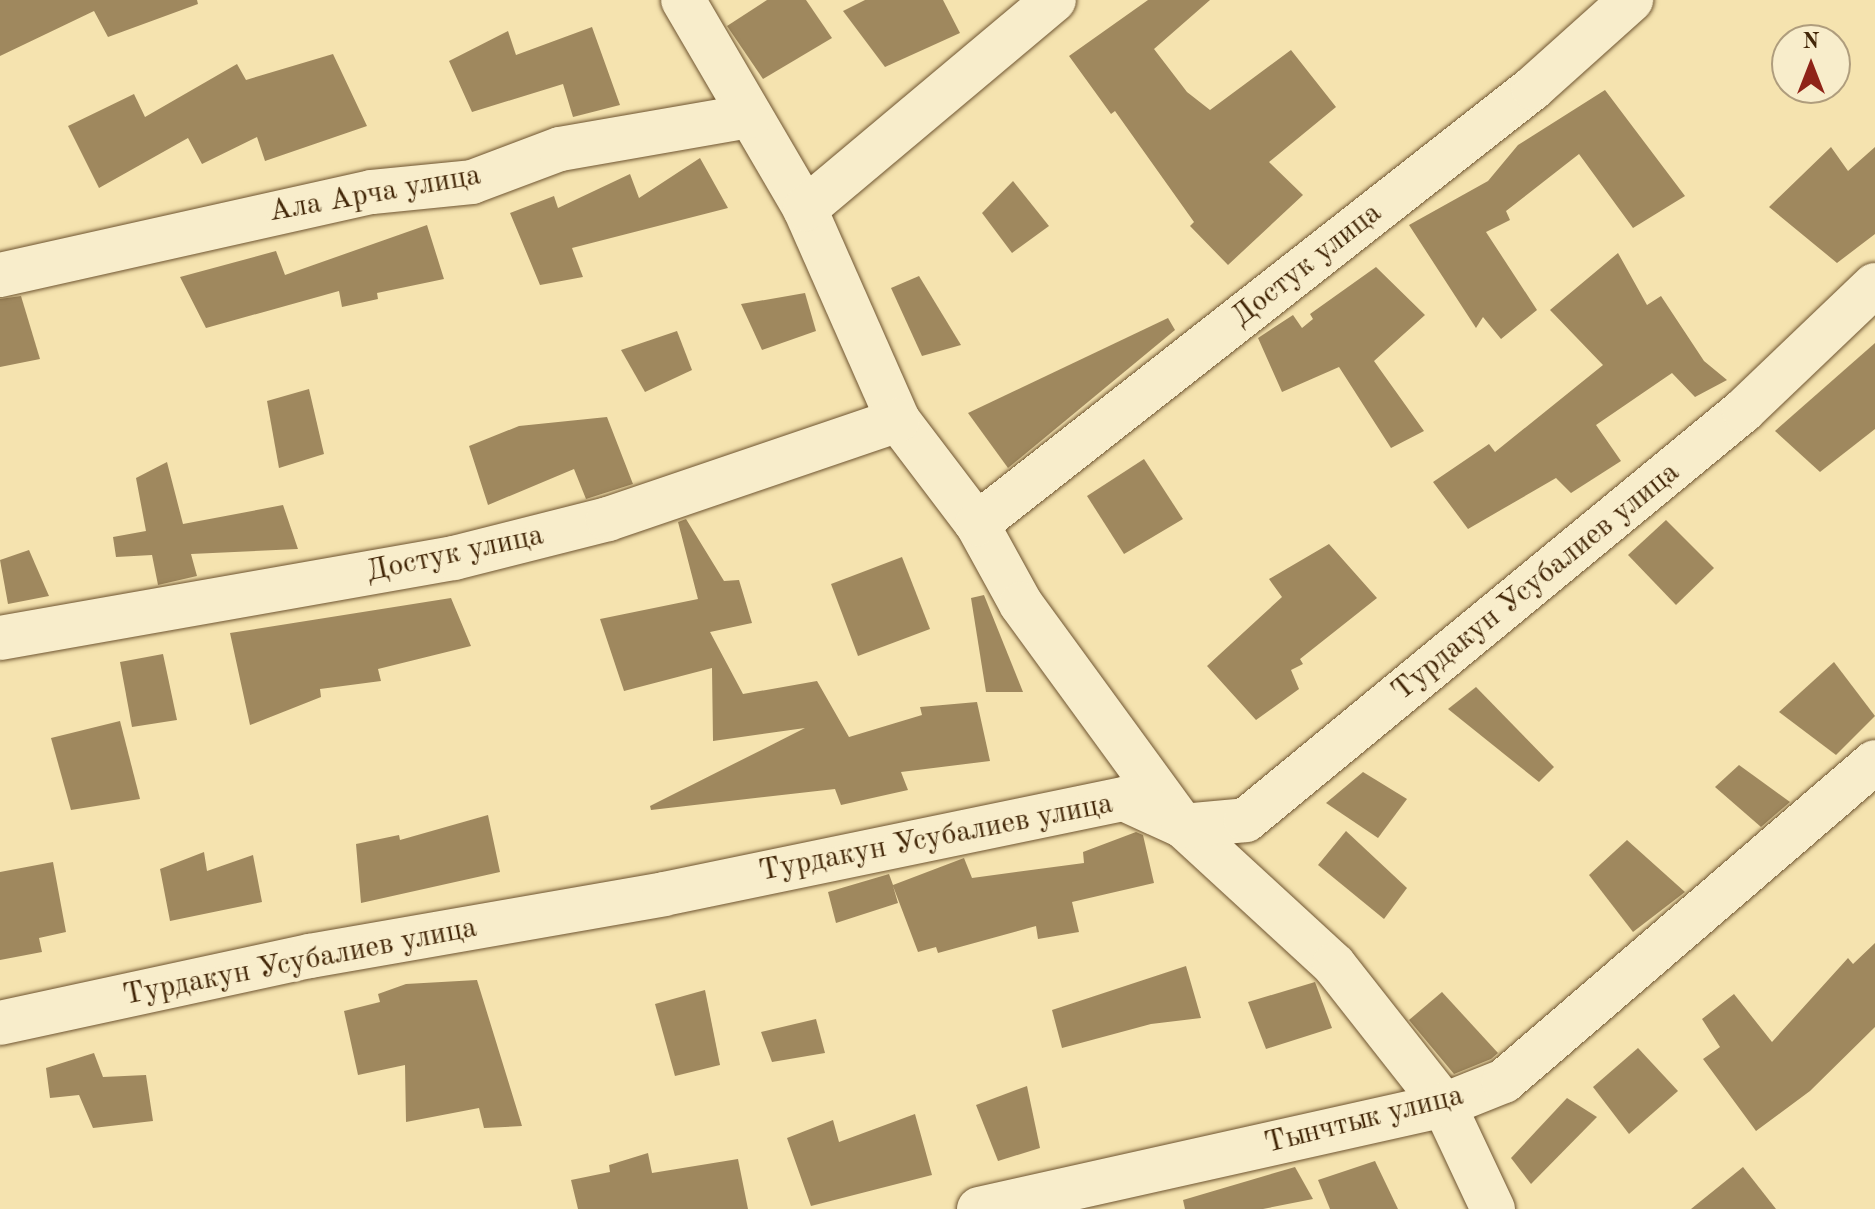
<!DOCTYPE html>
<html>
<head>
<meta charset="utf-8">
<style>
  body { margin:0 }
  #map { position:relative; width:1875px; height:1209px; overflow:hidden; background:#f5e3af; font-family:"Old Standard TT",serif }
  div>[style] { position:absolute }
  .building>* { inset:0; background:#9f885e }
  .roads { filter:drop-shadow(0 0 2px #6f5531) drop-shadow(0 0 2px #6f5531) }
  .street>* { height:44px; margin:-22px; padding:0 22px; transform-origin:22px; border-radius:22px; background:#f8edcb }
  span { translate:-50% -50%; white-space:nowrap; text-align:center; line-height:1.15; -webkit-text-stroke:8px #f8edcb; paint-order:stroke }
  .street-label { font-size:30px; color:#422607 }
  .north { position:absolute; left:1771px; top:24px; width:80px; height:80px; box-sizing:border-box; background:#f8edcb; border:2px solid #af9d7d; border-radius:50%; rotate:0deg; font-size:22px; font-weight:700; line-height:32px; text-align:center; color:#422607 }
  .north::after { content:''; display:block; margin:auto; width:28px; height:36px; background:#8f2418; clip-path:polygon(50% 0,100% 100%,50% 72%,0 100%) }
</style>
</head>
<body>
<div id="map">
  <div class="building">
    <div style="clip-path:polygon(0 0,197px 0,198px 4px,108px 37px,94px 11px,0 56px)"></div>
    <div style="clip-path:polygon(767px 0,806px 0,832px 38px,763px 79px,727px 26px)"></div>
    <div style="clip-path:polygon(865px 0,943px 0,960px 33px,885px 67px,843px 11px)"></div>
    <div style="clip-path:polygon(1148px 0,1210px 0,1154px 49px,1187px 92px,1210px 110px,1291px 50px,1336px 107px,1269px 162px,1303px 195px,1228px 265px,1190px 226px,1194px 222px,1115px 111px,1111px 114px,1069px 56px)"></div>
    <div style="clip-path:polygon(592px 27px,620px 105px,573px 117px,563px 84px,472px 112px,449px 61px,508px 31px,516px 55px)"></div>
    <div style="clip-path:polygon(333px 54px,367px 126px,265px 161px,257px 137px,202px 164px,188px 138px,99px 188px,68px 126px,134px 94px,145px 117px,237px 64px,246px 80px)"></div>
    <div style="clip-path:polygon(1605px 90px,1685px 196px,1633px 228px,1579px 154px,1506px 211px,1510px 220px,1486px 232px,1537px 310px,1501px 339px,1483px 317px,1476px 328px,1409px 225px,1488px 181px,1518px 145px)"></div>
    <div style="clip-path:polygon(1831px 147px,1848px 171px,1875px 147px,1875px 234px,1837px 263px,1769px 207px)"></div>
    <div style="clip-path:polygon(700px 158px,728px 208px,572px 248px,583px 277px,540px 285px,510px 213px,554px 196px,558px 208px,630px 174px,639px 198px)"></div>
    <div style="clip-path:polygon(1013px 181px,1049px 226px,1012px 253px,982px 213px)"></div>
    <div style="clip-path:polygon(427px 225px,444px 279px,377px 293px,378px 299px,342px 307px,339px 291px,206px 328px,180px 277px,276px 251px,285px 275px)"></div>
    <div style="clip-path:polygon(1618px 253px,1647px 305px,1661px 296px,1704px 361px,1727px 380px,1695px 397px,1672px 373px,1596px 425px,1621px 461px,1571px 493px,1556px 478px,1468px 529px,1433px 482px,1489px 444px,1495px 452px,1603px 365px,1550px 310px)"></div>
    <div style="clip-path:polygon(1376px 267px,1425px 315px,1374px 361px,1424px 431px,1391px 448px,1339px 367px,1282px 392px,1258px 338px,1293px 315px,1302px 328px,1313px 319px,1310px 314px)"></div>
    <div style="clip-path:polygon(919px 276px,961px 345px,922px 356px,891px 288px)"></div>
    <div style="clip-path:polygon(805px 293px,816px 331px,762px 350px,741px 304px)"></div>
    <div style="clip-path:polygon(21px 296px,40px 359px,0 367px,0 299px)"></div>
    <div style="clip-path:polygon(1168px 318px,1175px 330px,1008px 468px,968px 413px)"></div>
    <div style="clip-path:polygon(677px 331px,692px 370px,645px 392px,621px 350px)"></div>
    <div style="clip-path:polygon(1875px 343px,1875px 429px,1820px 472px,1775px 431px)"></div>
    <div style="clip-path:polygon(309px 389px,324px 454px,279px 468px,267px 401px)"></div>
    <div style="clip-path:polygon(607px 417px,633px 484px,586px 499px,574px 469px,488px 505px,469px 446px,519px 426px)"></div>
    <div style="clip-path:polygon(1144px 459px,1183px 519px,1124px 554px,1087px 496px)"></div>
    <div style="clip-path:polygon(167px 462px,183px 524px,283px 505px,298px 549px,191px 554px,197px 576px,158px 585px,152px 555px,116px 557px,113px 537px,146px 531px,136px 478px)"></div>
    <div style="clip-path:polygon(686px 519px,724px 581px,739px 580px,752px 623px,710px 632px,743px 694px,817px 681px,849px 737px,922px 715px,920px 707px,977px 702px,990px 761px,901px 772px,908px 790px,841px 805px,835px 789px,651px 810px,650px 806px,805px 728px,713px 741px,712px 668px,624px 691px,600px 619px,698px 599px,678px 522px)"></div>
    <div style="clip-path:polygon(1666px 520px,1714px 568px,1676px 605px,1628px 555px)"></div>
    <div style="clip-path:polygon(1329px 544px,1377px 598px,1300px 659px,1303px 664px,1291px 670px,1299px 689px,1256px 720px,1207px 666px,1282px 597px,1269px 579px)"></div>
    <div style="clip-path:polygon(29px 550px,49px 596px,8px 604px,0 560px)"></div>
    <div style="clip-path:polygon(902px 557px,930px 629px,858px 656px,831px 584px)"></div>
    <div style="clip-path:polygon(984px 595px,1023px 692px,986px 692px,971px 598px)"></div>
    <div style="clip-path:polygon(451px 598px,471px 646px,378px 669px,381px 681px,320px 689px,321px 697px,250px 725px,230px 633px)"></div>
    <div style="clip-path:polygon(163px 654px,177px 720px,132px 727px,120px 662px)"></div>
    <div style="clip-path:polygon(1834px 662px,1875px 716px,1836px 755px,1779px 712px)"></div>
    <div style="clip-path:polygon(1476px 687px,1554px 767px,1539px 782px,1448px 709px)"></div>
    <div style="clip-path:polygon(120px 721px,140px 799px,71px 810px,51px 738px)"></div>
    <div style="clip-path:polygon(1739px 765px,1790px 802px,1761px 827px,1715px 787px)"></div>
    <div style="clip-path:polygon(1363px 772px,1407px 799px,1378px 838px,1326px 803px)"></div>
    <div style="clip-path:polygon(488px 815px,500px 872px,361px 903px,356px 844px,399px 835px,400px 840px)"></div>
    <div style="clip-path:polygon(1346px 831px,1407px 888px,1384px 919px,1318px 865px)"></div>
    <div style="clip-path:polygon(1136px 832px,1143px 835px,1154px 883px,1072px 902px,1079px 932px,1038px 939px,1036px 926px,938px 953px,936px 947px,918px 952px,893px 886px,898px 903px,836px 923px,828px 892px,889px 874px,893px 885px,964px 858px,972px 878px,1084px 863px,1083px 852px)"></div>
    <div style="clip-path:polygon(1627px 840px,1685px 892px,1633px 932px,1589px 875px)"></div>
    <div style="clip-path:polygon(204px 852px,207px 871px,253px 855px,262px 902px,170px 921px,160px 869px)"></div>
    <div style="clip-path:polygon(53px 862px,66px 932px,39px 938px,42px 952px,0 960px,0 872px)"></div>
    <div style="clip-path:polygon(1875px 943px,1875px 1027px,1810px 1091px,1756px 1131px,1703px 1059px,1720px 1047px,1702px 1019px,1734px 994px,1772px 1042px,1848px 958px,1853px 964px)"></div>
    <div style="clip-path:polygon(1186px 966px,1201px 1018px,1151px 1024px,1062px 1048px,1052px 1010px)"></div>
    <div style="clip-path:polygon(477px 980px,522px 1126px,484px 1128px,479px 1108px,406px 1122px,405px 1065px,358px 1075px,344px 1011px,380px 1002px,378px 994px,406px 984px)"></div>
    <div style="clip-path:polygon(1315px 982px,1332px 1028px,1266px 1049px,1248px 1002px)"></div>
    <div style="clip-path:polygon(705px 990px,720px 1065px,675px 1076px,655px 1004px)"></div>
    <div style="clip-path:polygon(1442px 992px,1498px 1053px,1491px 1059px,1454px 1074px,1409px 1020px)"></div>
    <div style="clip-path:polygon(816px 1019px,825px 1053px,772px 1062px,761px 1032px)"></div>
    <div style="clip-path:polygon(1638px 1048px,1678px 1091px,1629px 1134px,1593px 1087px)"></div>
    <div style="clip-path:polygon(94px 1053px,103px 1077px,146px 1075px,153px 1121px,93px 1128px,79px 1095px,50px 1098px,46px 1068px)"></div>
    <div style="clip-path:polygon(1027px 1086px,1040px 1148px,998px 1161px,976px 1105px)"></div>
    <div style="clip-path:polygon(1567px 1098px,1597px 1117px,1531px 1184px,1511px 1158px)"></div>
    <div style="clip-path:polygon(915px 1114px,932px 1175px,811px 1206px,787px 1138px,833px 1120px,839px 1142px)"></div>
    <div style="clip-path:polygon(648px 1153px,652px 1173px,738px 1159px,748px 1209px,578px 1209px,571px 1180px,610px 1172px,609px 1165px)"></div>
    <div style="clip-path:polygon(1375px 1161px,1398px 1209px,1330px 1209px,1318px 1180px)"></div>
    <div style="clip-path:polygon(1295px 1167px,1313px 1199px,1263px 1209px,1185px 1209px,1183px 1200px)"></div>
    <div style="clip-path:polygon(1743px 1167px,1776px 1209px,1691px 1209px)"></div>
  </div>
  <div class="roads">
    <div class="street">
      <div style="left:683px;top:0;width:242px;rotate:59.7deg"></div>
      <div style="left:805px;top:209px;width:231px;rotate:66.2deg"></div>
      <div style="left:898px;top:420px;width:131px;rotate:52.8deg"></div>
      <div style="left:977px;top:524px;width:91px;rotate:61.2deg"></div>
      <div style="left:1021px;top:604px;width:275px;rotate:53.9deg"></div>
      <div style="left:1183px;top:826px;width:205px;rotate:42.6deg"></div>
      <div style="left:1334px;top:965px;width:178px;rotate:51.8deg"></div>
      <div style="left:1444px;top:1105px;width:115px;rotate:64.8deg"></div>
      <div style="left:805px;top:209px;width:325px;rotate:-40deg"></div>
      <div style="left:0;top:275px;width:381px;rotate:-12.6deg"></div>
      <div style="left:372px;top:192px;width:100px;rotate:-5.7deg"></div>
      <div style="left:472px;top:182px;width:94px;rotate:-20.6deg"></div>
      <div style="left:560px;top:149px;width:193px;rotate:-9.9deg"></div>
      <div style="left:977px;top:524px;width:707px;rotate:-38.1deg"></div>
      <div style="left:1533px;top:88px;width:132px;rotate:-41.9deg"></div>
      <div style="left:0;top:638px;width:461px;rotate:-10deg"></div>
      <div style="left:454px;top:558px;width:159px;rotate:-14.2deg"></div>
      <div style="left:608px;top:519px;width:306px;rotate:-18.8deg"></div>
      <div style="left:0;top:1023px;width:317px;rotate:-12.2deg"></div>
      <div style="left:310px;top:956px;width:359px;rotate:-9.9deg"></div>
      <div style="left:664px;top:894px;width:470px;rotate:-11.7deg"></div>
      <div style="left:1124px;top:799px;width:65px;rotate:24.6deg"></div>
      <div style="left:1183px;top:826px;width:63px;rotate:-5.4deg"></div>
      <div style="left:1246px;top:820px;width:645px;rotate:-39.46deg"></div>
      <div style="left:1744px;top:410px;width:181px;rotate:-43.7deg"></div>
      <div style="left:979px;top:1209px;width:476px;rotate:-12.6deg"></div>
      <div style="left:1444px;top:1105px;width:65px;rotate:-21.8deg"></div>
      <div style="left:1504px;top:1081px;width:489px;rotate:-40.7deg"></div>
    </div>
  </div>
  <div class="street-label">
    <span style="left:375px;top:194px;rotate:-10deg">Ала Арча улица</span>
    <span style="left:1307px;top:265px;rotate:-38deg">Достук улица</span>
    <span style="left:455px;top:554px;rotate:-12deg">Достук улица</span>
    <span style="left:1536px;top:582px;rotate:-39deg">Турдакун Усубалиев улица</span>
    <span style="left:936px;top:838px;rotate:-11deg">Турдакун Усубалиев улица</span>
    <span style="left:300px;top:962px;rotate:-11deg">Турдакун Усубалиев улица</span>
    <span style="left:1364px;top:1120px;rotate:-14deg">Тынчтык улица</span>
  </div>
  <div class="north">N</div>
</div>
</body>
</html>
